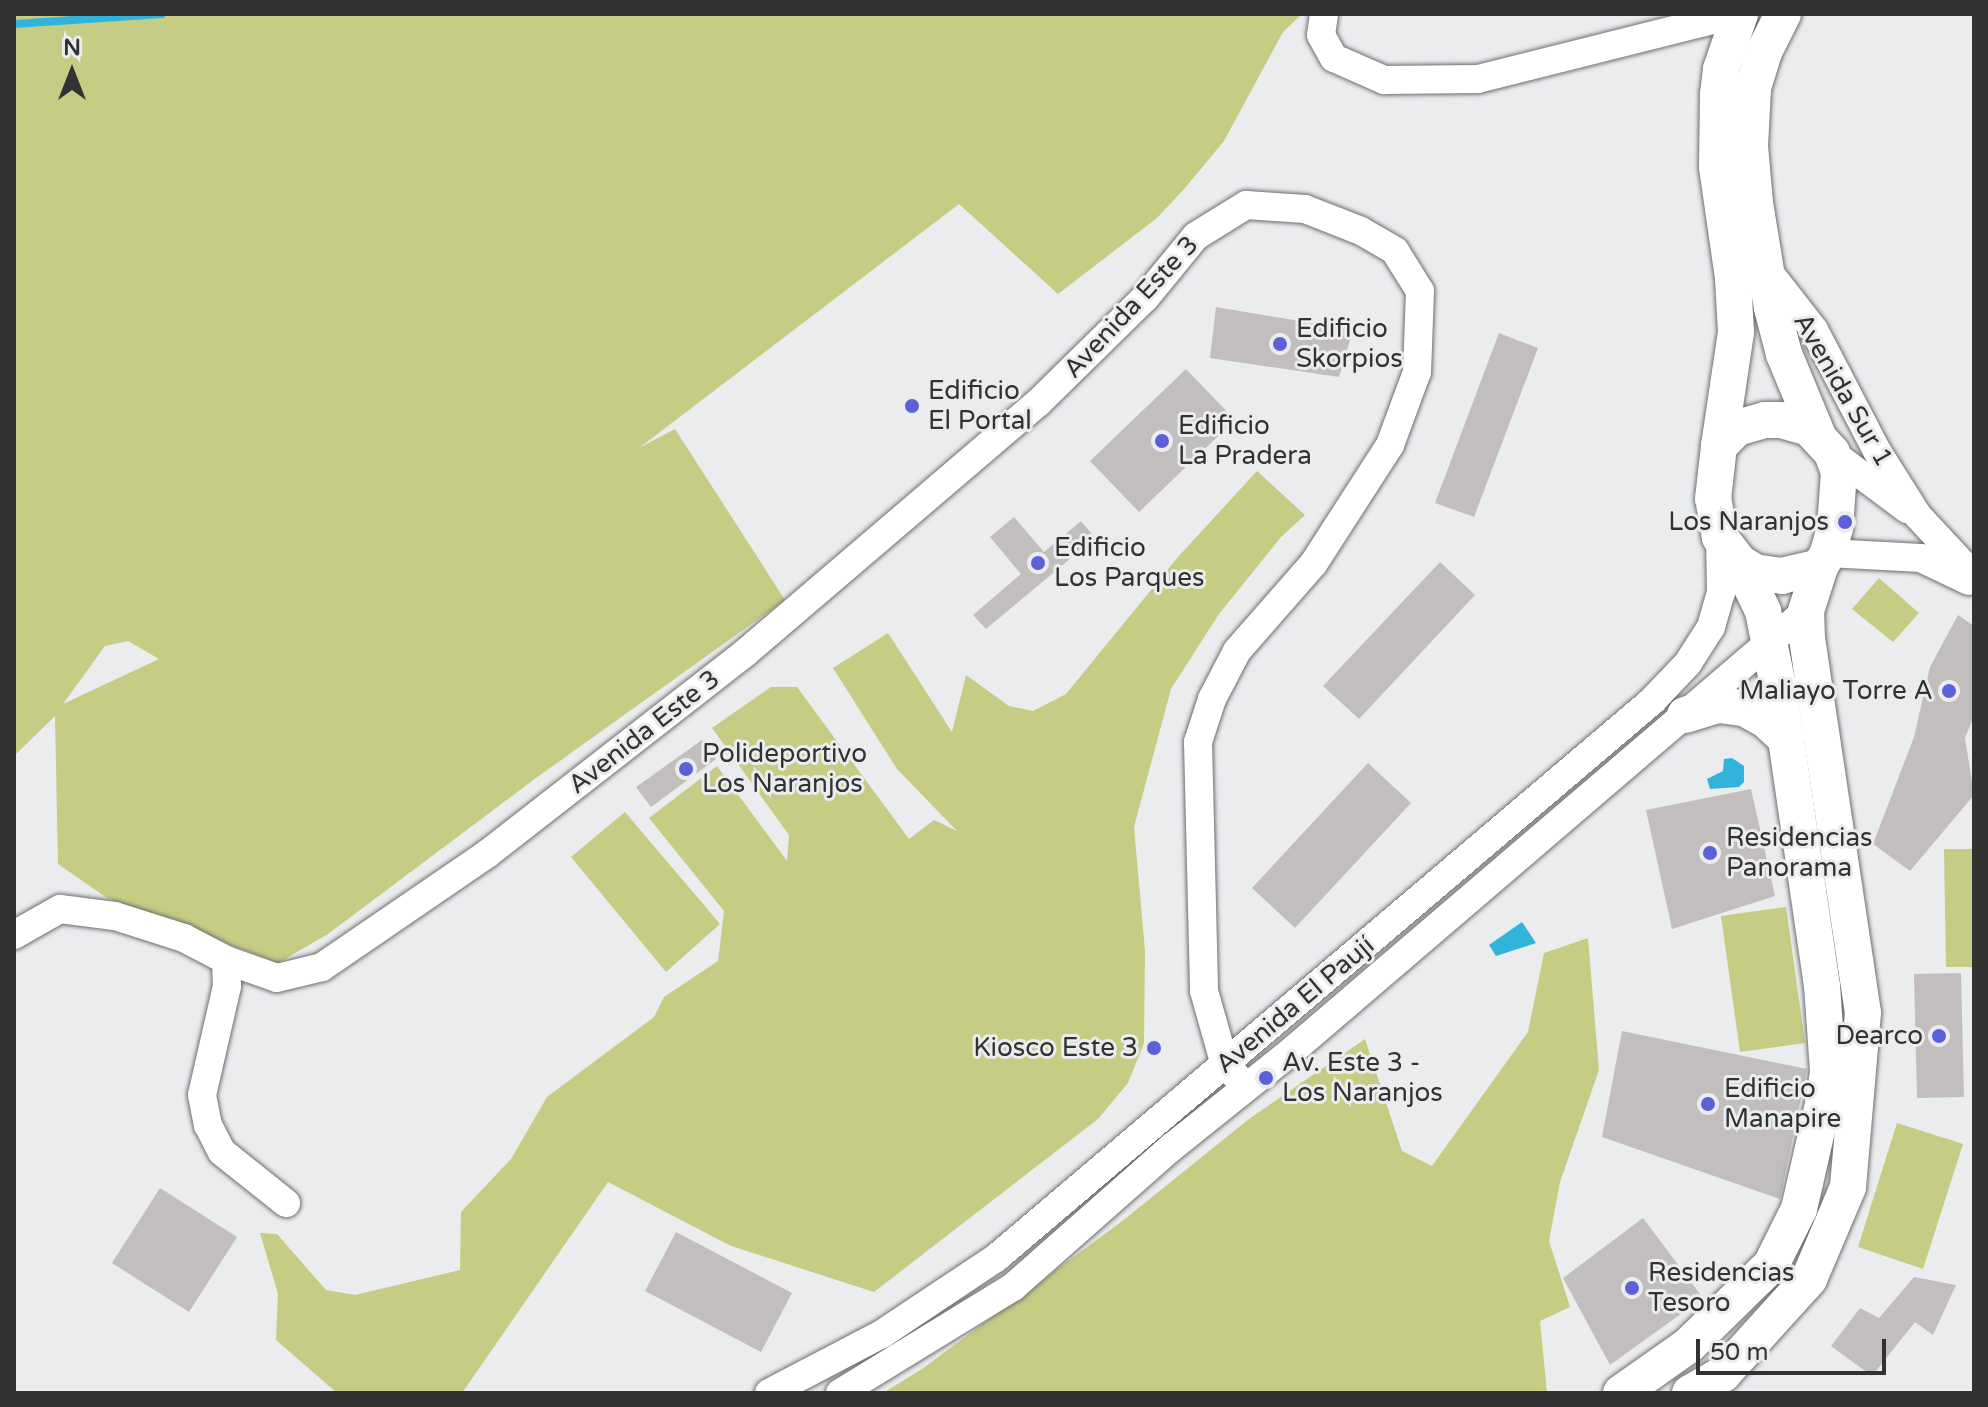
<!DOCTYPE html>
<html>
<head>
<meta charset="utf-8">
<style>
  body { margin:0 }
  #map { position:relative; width:1988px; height:1407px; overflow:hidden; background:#eaecee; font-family:"Varela Round",sans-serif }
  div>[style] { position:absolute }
  .green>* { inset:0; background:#c6cc84 }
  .water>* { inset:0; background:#31b4dc }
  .stream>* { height:8px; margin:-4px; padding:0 4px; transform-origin:4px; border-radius:4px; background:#31b4dc }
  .building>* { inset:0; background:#c1bebd }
  .roads { filter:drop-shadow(0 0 2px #6d6e70) drop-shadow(0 0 2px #6d6e70) }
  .minor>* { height:28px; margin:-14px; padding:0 14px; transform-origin:14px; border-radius:14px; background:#fff }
  .major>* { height:36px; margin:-18px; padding:0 18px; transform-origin:18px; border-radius:18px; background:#fff }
  .dots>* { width:22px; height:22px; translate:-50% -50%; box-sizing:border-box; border:4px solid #eaecee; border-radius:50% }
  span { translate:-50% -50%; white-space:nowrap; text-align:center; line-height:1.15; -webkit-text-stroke:6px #eaecee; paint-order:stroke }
  .street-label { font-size:26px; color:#323233 }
  .poi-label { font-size:26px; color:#323233 }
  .left { translate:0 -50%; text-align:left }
  .right { translate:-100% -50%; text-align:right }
  .frame { position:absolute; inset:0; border:16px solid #323233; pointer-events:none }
  .north { position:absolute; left:32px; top:32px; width:80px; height:80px; -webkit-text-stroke:6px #eaecee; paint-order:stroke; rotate:0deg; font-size:22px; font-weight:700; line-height:32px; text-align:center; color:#323233 }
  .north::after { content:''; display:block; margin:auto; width:28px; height:36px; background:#323233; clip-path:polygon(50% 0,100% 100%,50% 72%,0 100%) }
  .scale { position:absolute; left:1696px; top:1339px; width:190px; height:36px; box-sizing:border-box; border:4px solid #323233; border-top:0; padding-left:10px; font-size:24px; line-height:28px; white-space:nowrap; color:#323233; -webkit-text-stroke:6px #eaecee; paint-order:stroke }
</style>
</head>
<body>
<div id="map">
  <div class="green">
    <div style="clip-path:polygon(evenodd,14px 14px,1302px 14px,1283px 32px,1224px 141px,1185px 188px,1157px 218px,1058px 294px,959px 204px,639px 448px,675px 429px,785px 600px,536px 778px,328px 934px,278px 963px,107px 898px,58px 864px,55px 716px,14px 756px,14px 14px,128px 641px,159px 659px,63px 704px,105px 646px,128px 641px)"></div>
    <div style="clip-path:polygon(1257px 471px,1305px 515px,1281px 537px,1219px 614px,1171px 689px,1134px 827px,1145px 951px,1144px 1043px,1128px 1083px,1098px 1119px,874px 1292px,731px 1246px,608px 1182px,462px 1393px,337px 1393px,276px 1340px,278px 1294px,260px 1233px,277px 1234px,326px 1290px,355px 1295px,460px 1270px,461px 1212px,511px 1159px,547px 1097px,654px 1017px,664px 997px,718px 961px,724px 911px,649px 818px,717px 766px,787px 861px,789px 835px,712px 728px,771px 687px,797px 687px,909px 839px,934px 820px,957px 831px,897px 769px,833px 668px,888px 633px,952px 732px,966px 675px,1009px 706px,1033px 711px,1066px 694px,1178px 557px)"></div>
    <div style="clip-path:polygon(1879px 578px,1919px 613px,1893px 642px,1852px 609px)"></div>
    <div style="clip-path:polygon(625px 812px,720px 924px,666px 972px,571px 857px)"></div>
    <div style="clip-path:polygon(1944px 849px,1974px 849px,1974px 967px,1946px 967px)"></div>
    <div style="clip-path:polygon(1786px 907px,1805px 1043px,1740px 1052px,1721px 916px)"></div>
    <div style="clip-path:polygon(1588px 938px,1599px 1070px,1560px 1182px,1549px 1241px,1570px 1307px,1540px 1321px,1547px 1393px,883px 1393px,922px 1369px,1121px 1222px,1249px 1119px,1365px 1039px,1402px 1151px,1432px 1166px,1528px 1032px,1544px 953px)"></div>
    <div style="clip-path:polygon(1897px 1123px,1963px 1144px,1923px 1269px,1858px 1247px)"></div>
  </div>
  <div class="water">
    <div style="clip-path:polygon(1732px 758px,1744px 766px,1744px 782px,1739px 787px,1710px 789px,1707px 779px,1723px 771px,1724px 759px)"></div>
    <div style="clip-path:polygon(1522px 922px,1536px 943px,1496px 956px,1489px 945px)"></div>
  </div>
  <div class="stream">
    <div style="left:14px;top:24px;width:148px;rotate:-3.9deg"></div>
  </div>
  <div class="building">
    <div style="clip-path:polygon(1216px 307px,1353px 330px,1339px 377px,1210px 358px)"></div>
    <div style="clip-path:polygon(1499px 333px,1538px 348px,1474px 517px,1435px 503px)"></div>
    <div style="clip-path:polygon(1186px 369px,1235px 420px,1139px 512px,1090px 461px)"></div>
    <div style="clip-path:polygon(1014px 517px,1044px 552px,1081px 521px,1095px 538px,986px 629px,973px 615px,1021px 574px,990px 537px)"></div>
    <div style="clip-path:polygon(1440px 562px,1475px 595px,1359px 719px,1323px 686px)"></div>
    <div style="clip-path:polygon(1958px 615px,1974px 626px,1974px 716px,1965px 738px,1974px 795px,1910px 871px,1873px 844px,1914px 737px,1930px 667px)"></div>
    <div style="clip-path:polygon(702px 740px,716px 759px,651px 807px,636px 787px)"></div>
    <div style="clip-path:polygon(1368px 763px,1411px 803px,1295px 928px,1252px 888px)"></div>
    <div style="clip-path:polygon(1751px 789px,1775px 896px,1672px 929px,1646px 810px)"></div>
    <div style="clip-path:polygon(1961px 973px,1964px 1097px,1917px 1098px,1914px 974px)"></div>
    <div style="clip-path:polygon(1622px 1031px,1807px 1069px,1780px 1199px,1602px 1137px)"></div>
    <div style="clip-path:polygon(160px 1188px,237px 1237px,189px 1312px,112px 1263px)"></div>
    <div style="clip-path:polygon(1643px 1218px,1703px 1298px,1610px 1365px,1563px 1278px)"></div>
    <div style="clip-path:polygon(676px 1232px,792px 1293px,761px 1352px,645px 1291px)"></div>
    <div style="clip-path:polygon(1914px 1277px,1956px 1285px,1933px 1335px,1915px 1322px,1872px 1376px,1831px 1346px,1860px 1308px,1879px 1318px)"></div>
  </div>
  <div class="roads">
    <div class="minor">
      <div style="left:1324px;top:14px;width:21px;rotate:98deg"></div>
      <div style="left:1321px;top:35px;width:26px;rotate:61deg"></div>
      <div style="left:1334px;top:58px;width:55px;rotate:23.7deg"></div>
      <div style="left:1384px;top:80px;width:94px;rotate:-0.6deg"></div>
      <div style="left:1478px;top:79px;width:267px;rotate:-14.1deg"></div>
      <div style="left:1765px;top:267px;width:80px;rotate:52.1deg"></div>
      <div style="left:1814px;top:330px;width:136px;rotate:62.5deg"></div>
      <div style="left:1877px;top:451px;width:77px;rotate:57.8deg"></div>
      <div style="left:1918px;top:516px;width:82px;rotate:47deg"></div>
      <div style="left:1832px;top:453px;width:94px;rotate:36.7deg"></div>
      <div style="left:1828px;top:553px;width:93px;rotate:3.1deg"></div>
      <div style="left:1921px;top:558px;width:53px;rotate:25.6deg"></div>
      <div style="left:14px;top:935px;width:53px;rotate:-29.5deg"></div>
      <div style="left:60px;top:909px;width:55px;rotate:7.3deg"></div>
      <div style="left:115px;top:916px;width:72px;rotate:17.7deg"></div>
      <div style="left:184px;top:938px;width:47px;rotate:27.6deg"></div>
      <div style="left:226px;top:960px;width:54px;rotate:19.4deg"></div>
      <div style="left:277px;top:978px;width:46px;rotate:-13.7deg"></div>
      <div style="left:322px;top:967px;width:200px;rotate:-34.4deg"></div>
      <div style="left:487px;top:854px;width:327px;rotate:-37.9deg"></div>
      <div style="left:745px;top:653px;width:385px;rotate:-40.5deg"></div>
      <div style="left:1038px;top:403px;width:150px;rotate:-44.5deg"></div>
      <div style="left:1145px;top:298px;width:80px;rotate:-50.6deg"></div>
      <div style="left:1196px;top:236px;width:59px;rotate:-31.8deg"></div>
      <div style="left:1246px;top:205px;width:59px;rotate:3.9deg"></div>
      <div style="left:1305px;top:209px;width:60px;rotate:21.4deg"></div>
      <div style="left:1361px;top:231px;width:39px;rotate:30deg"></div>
      <div style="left:1395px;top:251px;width:47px;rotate:58deg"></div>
      <div style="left:1420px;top:291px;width:81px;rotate:92.1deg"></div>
      <div style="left:1417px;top:372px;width:78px;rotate:110.3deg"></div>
      <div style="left:1390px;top:445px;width:140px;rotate:122.8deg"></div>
      <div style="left:1314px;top:563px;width:117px;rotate:131.2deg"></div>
      <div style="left:1237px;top:651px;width:54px;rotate:117.5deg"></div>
      <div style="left:1212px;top:699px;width:45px;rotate:108deg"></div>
      <div style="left:1198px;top:742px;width:249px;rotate:88.6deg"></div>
      <div style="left:1204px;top:991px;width:77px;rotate:74.2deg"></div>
      <div style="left:1225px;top:1065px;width:30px;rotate:45deg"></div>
      <div style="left:226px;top:960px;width:26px;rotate:88deg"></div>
      <div style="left:227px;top:986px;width:112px;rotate:102.9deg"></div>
      <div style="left:202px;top:1095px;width:31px;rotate:79deg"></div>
      <div style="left:208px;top:1125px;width:30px;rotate:63deg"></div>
      <div style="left:222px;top:1152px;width:82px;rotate:38.6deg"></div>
      <div style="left:769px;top:1393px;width:127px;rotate:-27.6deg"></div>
      <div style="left:882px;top:1334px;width:137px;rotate:-33.7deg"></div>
      <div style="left:996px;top:1258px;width:861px;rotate:-40.33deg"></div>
      <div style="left:1652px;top:701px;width:52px;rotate:-46.5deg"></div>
      <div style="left:1688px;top:663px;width:43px;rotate:-57.4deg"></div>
      <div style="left:1711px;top:627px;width:35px;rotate:-74deg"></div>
      <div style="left:1721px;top:593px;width:56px;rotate:-91deg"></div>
      <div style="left:840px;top:1393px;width:203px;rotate:-31.5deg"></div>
      <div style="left:1013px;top:1287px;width:212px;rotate:-41.4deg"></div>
      <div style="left:1172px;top:1147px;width:155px;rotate:-38.7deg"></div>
      <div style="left:1293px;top:1050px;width:675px;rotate:-40.56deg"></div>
    </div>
    <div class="major">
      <div style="left:1783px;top:14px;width:42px;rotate:116.6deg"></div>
      <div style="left:1764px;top:52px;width:39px;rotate:107deg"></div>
      <div style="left:1753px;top:89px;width:57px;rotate:93deg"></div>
      <div style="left:1750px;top:146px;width:57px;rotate:85deg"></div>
      <div style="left:1755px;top:203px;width:106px;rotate:80.8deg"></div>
      <div style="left:1772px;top:308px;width:48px;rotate:75.4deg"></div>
      <div style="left:1784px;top:354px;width:89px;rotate:67.5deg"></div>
      <div style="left:1719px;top:446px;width:115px;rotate:-81.5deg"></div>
      <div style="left:1736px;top:332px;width:54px;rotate:-93.2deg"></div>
      <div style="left:1733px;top:278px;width:112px;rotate:-98.2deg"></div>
      <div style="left:1717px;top:167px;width:73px;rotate:-89.2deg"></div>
      <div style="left:1718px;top:94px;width:25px;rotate:-83deg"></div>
      <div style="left:1721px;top:69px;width:58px;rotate:-70.9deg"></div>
      <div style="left:1685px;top:715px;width:34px;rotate:-17deg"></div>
      <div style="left:1718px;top:705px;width:26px;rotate:7deg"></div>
      <div style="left:1744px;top:708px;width:26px;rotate:29deg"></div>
      <div style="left:1767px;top:721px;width:26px;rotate:43deg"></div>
      <div style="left:1621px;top:1393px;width:83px;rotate:-35.2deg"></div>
      <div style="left:1689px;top:1345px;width:115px;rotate:-44.3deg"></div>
      <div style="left:1771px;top:1265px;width:63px;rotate:-63.4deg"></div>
      <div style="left:1799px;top:1209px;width:108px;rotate:-77.1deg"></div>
      <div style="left:1823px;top:1104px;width:33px;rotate:-81deg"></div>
      <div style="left:1828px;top:1071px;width:85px;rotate:-94deg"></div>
      <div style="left:1822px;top:986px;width:303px;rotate:-98.3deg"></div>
      <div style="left:1778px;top:686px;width:76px;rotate:-101.3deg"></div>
      <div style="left:1763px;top:611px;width:53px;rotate:-115.6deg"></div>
      <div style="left:1740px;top:563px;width:33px;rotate:-128deg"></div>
      <div style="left:1720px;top:537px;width:39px;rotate:-100deg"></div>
      <div style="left:1713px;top:499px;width:53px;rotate:-83.5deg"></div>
      <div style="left:1719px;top:446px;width:25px;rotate:-45deg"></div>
      <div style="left:1737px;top:428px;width:29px;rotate:-16deg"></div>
      <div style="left:1765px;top:420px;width:16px"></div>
      <div style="left:1781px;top:420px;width:29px;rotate:16deg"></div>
      <div style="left:1809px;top:428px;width:34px;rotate:47deg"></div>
      <div style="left:1832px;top:453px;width:20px;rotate:70deg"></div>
      <div style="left:1839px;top:472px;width:56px;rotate:94.1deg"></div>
      <div style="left:1835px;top:528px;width:26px;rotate:106deg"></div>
      <div style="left:1828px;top:553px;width:16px;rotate:120deg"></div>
      <div style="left:1820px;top:567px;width:39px;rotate:167deg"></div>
      <div style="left:1782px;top:576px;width:27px;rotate:-172deg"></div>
      <div style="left:1755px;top:572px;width:17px;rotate:-149deg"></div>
      <div style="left:1690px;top:1393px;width:38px;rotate:-30deg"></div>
      <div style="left:1723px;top:1374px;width:128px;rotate:-47.8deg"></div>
      <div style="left:1809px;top:1279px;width:100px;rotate:-67deg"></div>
      <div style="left:1848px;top:1187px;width:175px;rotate:-85.1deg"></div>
      <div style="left:1863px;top:1013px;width:379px;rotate:-98.5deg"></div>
      <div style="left:1807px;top:638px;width:27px;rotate:-92deg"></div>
      <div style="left:1806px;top:611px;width:46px;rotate:-72.3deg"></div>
    </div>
  </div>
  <div class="dots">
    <div style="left:1280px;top:344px;background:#5c61d8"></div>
    <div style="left:912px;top:406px;background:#5c61d8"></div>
    <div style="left:1162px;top:441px;background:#5c61d8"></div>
    <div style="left:1845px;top:522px;background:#5c61d8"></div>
    <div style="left:1038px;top:563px;background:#5c61d8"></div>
    <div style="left:1949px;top:691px;background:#5c61d8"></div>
    <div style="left:686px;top:769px;background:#5c61d8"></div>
    <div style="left:1710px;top:853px;background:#5c61d8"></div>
    <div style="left:1939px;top:1036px;background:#5c61d8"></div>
    <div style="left:1154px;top:1048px;background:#5c61d8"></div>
    <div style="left:1266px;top:1078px;background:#5c61d8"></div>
    <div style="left:1708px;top:1104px;background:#5c61d8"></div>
    <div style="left:1632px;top:1288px;background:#5c61d8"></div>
  </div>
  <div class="street-label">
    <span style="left:1131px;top:307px;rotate:-47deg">Avenida Este 3</span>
    <span style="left:1843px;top:390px;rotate:60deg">Avenida Sur 1</span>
    <span style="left:644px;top:732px;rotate:-38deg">Avenida Este 3</span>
    <span style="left:1295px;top:1005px;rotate:-40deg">Avenida El Paují</span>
  </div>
  <div class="poi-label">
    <span class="left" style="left:1296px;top:344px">Edificio<br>Skorpios</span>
    <span class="left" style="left:928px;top:406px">Edificio<br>El Portal</span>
    <span class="left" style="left:1178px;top:441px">Edificio<br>La Pradera</span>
    <span class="right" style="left:1829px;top:522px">Los Naranjos</span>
    <span class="left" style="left:1054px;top:563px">Edificio<br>Los Parques</span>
    <span class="right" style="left:1933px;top:691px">Maliayo Torre A</span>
    <span class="left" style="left:702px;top:769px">Polideportivo<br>Los Naranjos</span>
    <span class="left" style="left:1726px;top:853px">Residencias<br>Panorama</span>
    <span class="right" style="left:1923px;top:1036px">Dearco</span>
    <span class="right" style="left:1138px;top:1048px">Kiosco Este 3</span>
    <span class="left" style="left:1282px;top:1078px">Av. Este 3 -<br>Los Naranjos</span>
    <span class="left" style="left:1724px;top:1104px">Edificio<br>Manapire</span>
    <span class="left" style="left:1648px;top:1288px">Residencias<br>Tesoro</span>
  </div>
  <div class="frame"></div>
  <div class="north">N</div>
  <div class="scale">50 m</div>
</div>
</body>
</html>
